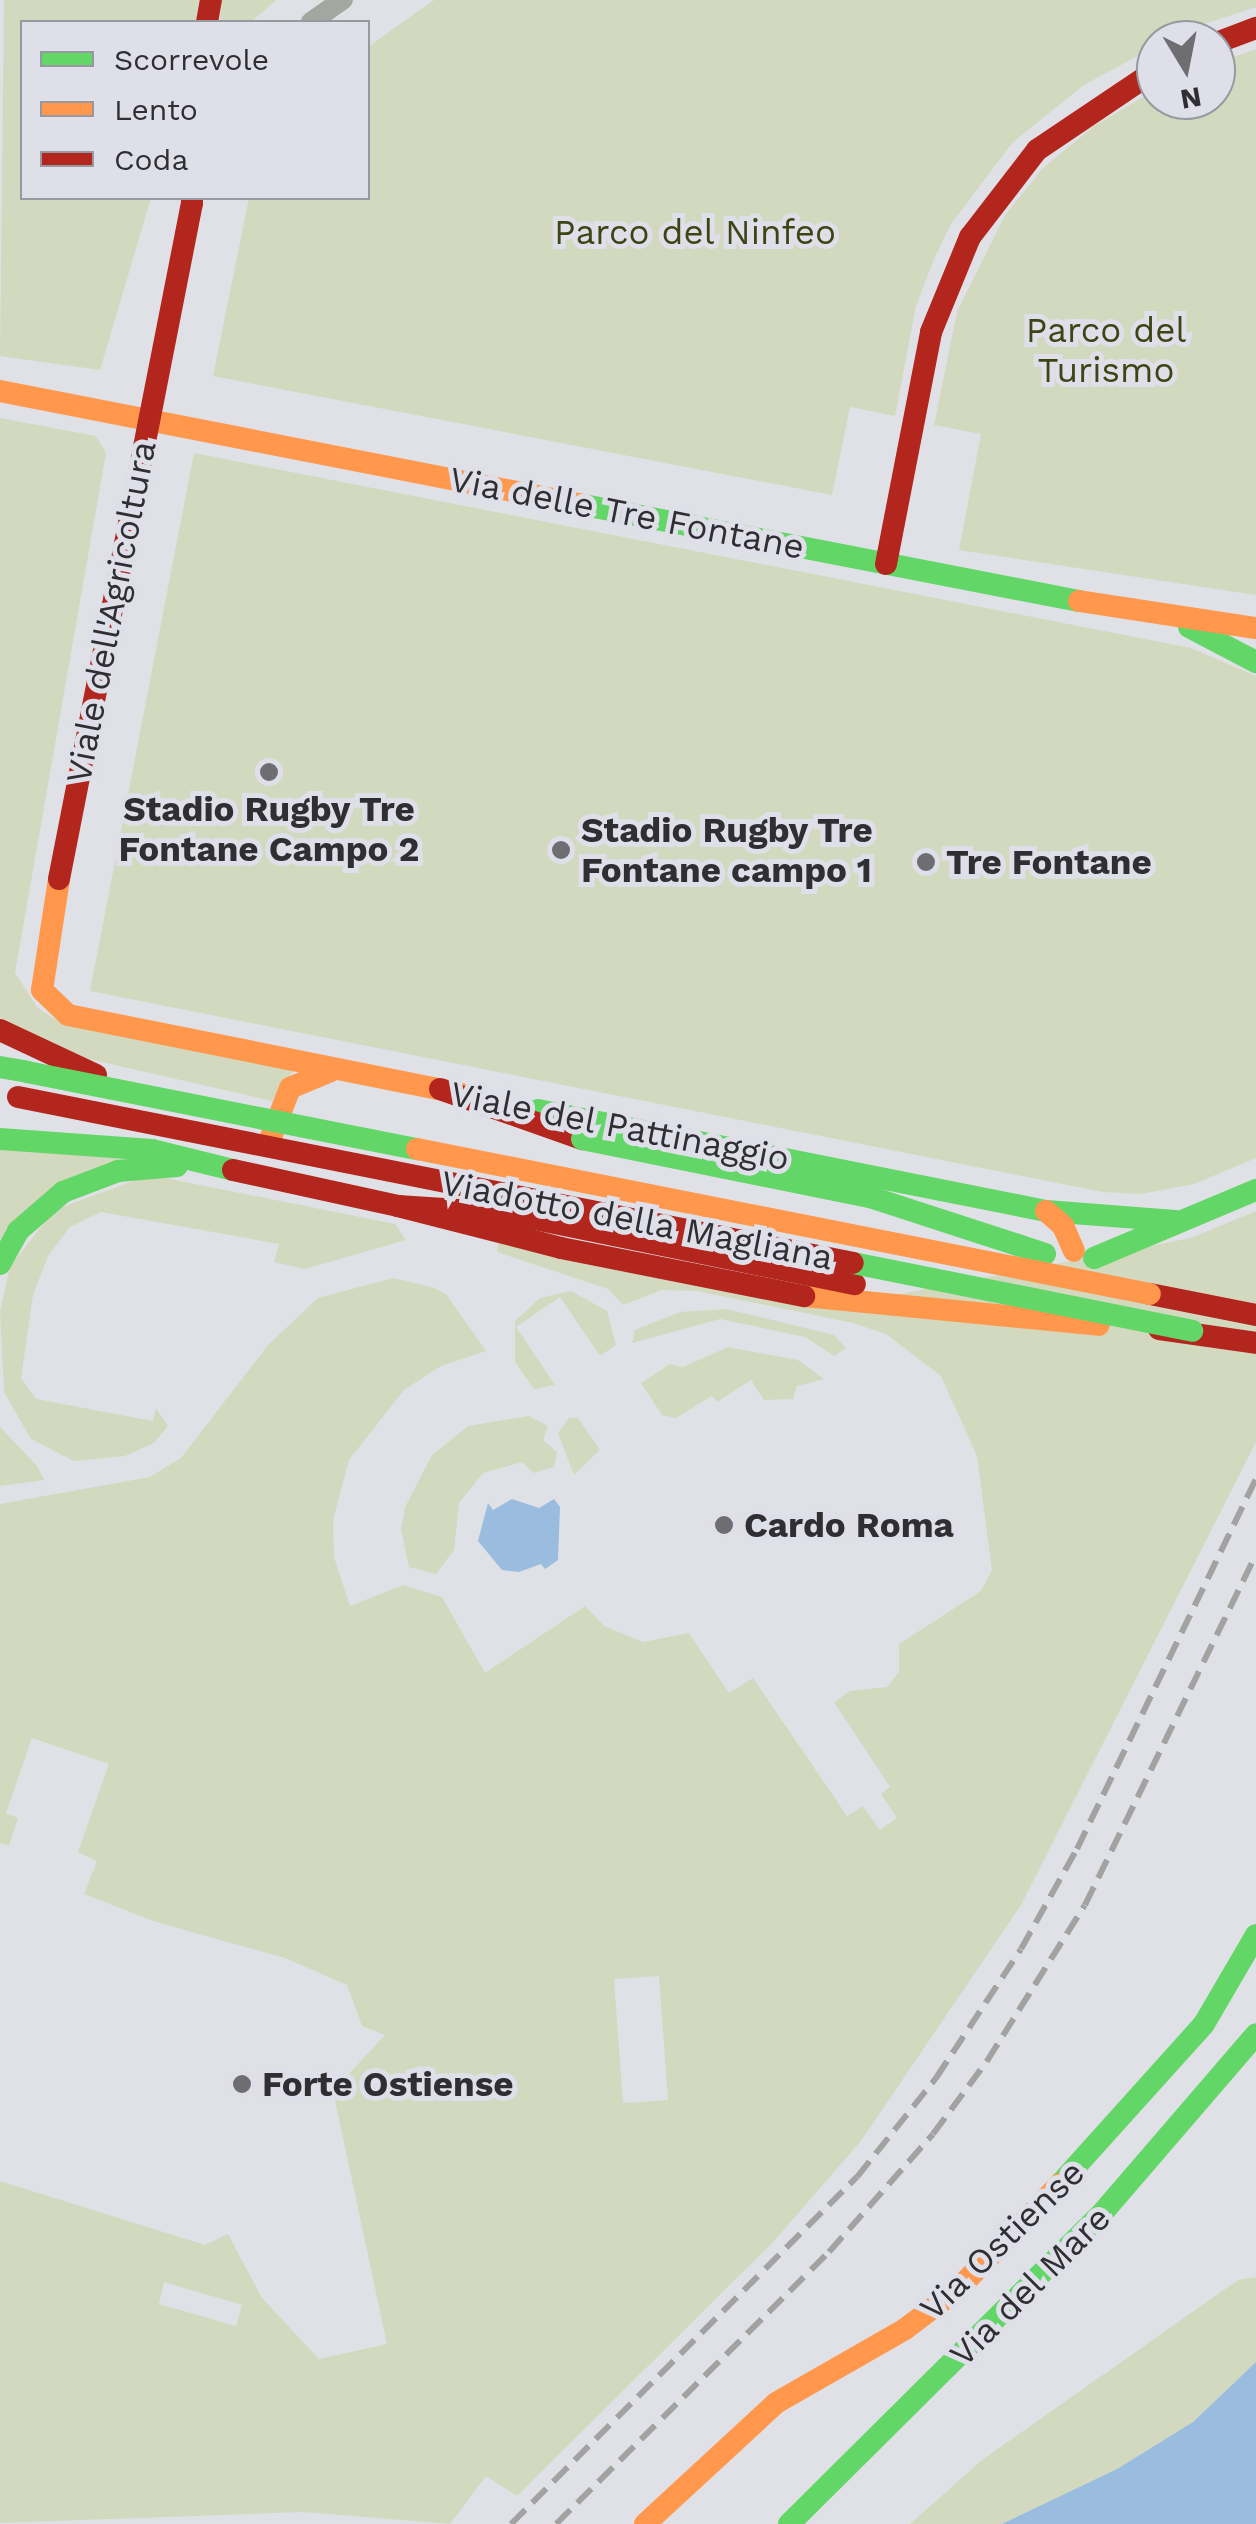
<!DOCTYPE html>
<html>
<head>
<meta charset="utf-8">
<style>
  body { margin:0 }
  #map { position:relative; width:1256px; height:2524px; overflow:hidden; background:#e0e1e6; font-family:"Work Sans",sans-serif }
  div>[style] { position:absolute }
  .green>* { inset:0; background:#d3d9bf }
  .water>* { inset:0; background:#99bcdf }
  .street>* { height:20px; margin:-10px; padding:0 10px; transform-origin:10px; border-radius:10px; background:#a4a6a0 }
  .fast>* { height:22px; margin:-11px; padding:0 11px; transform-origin:11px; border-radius:11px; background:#63d668 }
  .slow>* { height:22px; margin:-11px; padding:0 11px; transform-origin:11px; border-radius:11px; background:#ff974d }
  .jam>* { height:22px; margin:-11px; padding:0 11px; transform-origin:11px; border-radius:11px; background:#b3261e }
  .rail>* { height:6px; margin-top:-3px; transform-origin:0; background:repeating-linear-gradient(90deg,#a1a2a1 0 20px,transparent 0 30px) }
  .fast-bridge>* { height:22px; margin:-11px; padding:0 11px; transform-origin:11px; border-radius:11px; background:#63d668 }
  .slow-bridge>* { height:22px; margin:-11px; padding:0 11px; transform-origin:11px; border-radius:11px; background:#ff974d }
  .jam-bridge>* { height:22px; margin:-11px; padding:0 11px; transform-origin:11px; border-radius:11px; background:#b3261e }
  .dots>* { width:28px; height:28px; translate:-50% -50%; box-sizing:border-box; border:5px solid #dedfe8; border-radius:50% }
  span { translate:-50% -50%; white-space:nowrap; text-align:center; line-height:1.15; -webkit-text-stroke:10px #dedfe8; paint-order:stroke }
  .park-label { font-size:35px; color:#3e4413 }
  .street-label { font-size:35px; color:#2f2f33 }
  .poi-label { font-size:35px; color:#2f2f33; font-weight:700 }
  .left { translate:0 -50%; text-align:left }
  .legend { position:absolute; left:20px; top:20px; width:350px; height:180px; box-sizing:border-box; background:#dedfe8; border:2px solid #9899a0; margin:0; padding:12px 18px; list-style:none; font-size:30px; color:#2f2f33 }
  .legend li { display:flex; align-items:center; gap:20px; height:50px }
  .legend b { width:50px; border:2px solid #9899a0 }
  .north { position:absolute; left:1136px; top:20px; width:100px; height:100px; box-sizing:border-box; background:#dedfe8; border:2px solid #9899a0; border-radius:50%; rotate:170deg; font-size:28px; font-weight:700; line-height:40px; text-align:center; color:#2f2f33 }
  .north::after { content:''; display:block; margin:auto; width:35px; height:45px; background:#6d6d72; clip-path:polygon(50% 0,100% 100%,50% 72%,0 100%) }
</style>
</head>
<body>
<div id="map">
  <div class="green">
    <div style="clip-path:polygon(4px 0,199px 0,195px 22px,22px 22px,22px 198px,151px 198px,100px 370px,0 356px)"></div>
    <div style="clip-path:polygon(221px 0,276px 0,251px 22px,220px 22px)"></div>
    <div style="clip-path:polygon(434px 0,1256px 0,1256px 7px,1156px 40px,1156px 46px,1084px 85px,1013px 142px,951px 224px,934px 259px,916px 306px,895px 416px,850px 407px,832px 495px,213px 376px,249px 198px,368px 198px,368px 47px)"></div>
    <div style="clip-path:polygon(1256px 49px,1256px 595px,959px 550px,981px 434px,934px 425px,957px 312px,1005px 215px,1043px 168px,1093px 127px,1156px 89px,1156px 100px,1216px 100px,1216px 63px)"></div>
    <div style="clip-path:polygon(0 418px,96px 436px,106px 453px,15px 973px,38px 1008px,64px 1025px,293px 1071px,272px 1101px,67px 1054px,0 1018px)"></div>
    <div style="clip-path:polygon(194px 453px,1191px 648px,1256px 676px,1256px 1158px,1194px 1184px,1141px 1194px,1103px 1192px,90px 991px)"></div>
    <div style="clip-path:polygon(0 1147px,132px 1157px,0 1239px)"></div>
    <div style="clip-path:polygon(150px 1175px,395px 1224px,406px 1240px,305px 1269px,274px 1262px,279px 1244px,101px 1212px,70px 1227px,48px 1256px,33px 1295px,21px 1378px,36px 1399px,153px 1421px,156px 1408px,168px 1426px,154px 1443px,125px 1456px,74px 1461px,31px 1439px,4px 1392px,0 1311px,10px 1267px,54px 1210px)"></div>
    <div style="clip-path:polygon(evenodd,1256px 1211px,1256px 1442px,1021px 1905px,861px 2141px,773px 2242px,517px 2496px,486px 2476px,450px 2524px,304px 2512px,0 2523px,0 2181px,205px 2245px,228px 2234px,262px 2298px,319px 2359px,387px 2344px,333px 2091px,385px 2035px,362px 2026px,347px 1985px,285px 1958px,156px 1922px,84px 1894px,97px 1861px,78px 1852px,109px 1764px,32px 1738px,6px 1813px,18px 1818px,9px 1846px,0 1843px,0 1504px,150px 1477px,181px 1458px,269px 1344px,318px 1298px,393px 1278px,432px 1287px,446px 1294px,486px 1351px,441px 1366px,404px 1390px,349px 1460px,333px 1520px,334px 1557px,350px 1606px,403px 1585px,442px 1597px,485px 1673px,585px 1606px,604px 1626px,643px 1642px,689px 1633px,729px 1693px,753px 1678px,847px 1816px,863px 1806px,880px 1830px,897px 1818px,881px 1794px,890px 1787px,834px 1702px,850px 1691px,887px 1687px,899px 1672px,899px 1644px,981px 1591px,992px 1570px,977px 1456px,941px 1376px,886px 1334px,853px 1323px,697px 1291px,662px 1290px,623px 1305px,608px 1289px,497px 1252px,498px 1243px,821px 1309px,1191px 1238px,1256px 1211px,659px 1976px,668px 2100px,623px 2103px,614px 1979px,659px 1976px,1256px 1211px,164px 2282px,242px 2305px,236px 2326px,159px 2304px,164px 2282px)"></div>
    <div style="clip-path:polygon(571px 1291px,607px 1311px,616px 1345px,600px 1356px,560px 1297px,516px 1327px,555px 1385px,534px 1389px,515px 1362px,515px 1321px,540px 1298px)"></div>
    <div style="clip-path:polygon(727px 1309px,834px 1335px,846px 1348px,834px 1356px,805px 1337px,720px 1319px,632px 1343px,635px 1330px,680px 1312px)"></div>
    <div style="clip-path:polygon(728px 1347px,798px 1360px,824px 1379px,797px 1386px,793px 1399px,764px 1400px,751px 1380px,717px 1402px,712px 1396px,676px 1418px,662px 1415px,641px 1383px,670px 1364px,683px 1367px)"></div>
    <div style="clip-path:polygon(529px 1416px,548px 1426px,543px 1440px,557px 1452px,554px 1467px,534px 1473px,522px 1462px,483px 1473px,459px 1503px,454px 1550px,436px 1574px,409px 1567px,401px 1529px,405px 1507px,432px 1455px,468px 1426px)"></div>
    <div style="clip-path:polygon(569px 1418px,578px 1418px,600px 1450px,574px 1475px,558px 1433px)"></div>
    <div style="clip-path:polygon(0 1427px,37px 1466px,44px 1480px,0 1486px)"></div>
    <div style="clip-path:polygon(1256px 2277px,1256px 2362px,1193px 2422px,1117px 2469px,1002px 2524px,910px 2524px,982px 2460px,1238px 2280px)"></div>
  </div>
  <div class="water">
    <div style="clip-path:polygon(512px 1499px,539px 1508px,554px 1499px,560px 1507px,558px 1560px,545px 1569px,541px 1564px,519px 1572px,502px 1570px,478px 1541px,488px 1503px,493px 1510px)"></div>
    <div style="clip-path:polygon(1256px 2362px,1256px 2524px,1002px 2524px,1117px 2469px,1193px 2422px)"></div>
  </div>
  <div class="street">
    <div style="left:311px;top:22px;width:39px;rotate:-35deg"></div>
  </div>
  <div class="fast">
    <div style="left:584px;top:505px;width:504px;rotate:10.98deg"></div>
    <div style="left:1189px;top:627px;width:76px;rotate:27.6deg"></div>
    <div style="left:0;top:1067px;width:27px;rotate:10deg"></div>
    <div style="left:538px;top:1110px;width:518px;rotate:11.24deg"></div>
    <div style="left:1046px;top:1211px;width:129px;rotate:4.4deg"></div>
    <div style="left:0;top:1139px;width:152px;rotate:4.1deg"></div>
    <div style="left:152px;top:1150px;width:83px;rotate:13.9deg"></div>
    <div style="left:1094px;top:1258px;width:176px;rotate:-22.8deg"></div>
    <div style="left:0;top:1264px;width:38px;rotate:-61deg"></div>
    <div style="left:18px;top:1231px;width:60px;rotate:-40.9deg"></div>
    <div style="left:63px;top:1192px;width:59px;rotate:-20.9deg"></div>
    <div style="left:118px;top:1171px;width:59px;rotate:-4.8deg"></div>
    <div style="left:1060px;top:2184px;width:215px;rotate:-48deg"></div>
    <div style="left:1204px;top:2024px;width:103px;rotate:-59.7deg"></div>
    <div style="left:789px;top:2524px;width:444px;rotate:-44.8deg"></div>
    <div style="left:1104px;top:2211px;width:233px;rotate:-49.3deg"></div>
  </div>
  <div class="slow">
    <div style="left:0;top:391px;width:595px;rotate:11.05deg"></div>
    <div style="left:1079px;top:601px;width:179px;rotate:8.7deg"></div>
    <div style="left:59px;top:879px;width:112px;rotate:98.7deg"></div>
    <div style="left:42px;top:990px;width:36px;rotate:44deg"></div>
    <div style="left:68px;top:1015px;width:399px;rotate:11.3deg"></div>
    <div style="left:269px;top:1142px;width:58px;rotate:-68.7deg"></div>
    <div style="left:290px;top:1088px;width:44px;rotate:-22.5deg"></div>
    <div style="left:1046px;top:1211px;width:23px;rotate:41deg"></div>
    <div style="left:1063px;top:1226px;width:27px;rotate:66deg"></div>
    <div style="left:804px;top:1296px;width:296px;rotate:5.6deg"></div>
    <div style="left:645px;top:2524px;width:178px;rotate:-42.7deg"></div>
    <div style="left:776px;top:2403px;width:149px;rotate:-29.8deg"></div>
    <div style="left:905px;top:2329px;width:65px;rotate:-36.9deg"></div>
    <div style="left:957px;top:2290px;width:148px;rotate:-45.8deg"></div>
  </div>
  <div class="jam">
    <div style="left:207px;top:22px;width:22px;rotate:-80deg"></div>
    <div style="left:1216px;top:43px;width:43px;rotate:-20.6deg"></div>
    <div style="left:192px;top:198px;width:5px;rotate:90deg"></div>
    <div style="left:886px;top:564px;width:236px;rotate:-79deg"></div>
    <div style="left:931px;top:332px;width:103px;rotate:-67.7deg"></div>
    <div style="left:970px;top:237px;width:110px;rotate:-52.4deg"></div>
    <div style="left:1037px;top:150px;width:143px;rotate:-33.9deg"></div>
    <div style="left:59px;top:879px;width:689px;rotate:-78.87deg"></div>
    <div style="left:0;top:1030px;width:106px;rotate:25.1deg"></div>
    <div style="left:440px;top:1089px;width:151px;rotate:19.4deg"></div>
    <div style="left:233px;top:1170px;width:169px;rotate:12.3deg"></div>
    <div style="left:398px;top:1206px;width:107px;rotate:3.7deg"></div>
    <div style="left:505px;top:1213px;width:357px;rotate:11.5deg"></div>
    <div style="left:398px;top:1206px;width:168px;rotate:14.4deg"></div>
    <div style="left:561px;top:1248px;width:248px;rotate:11.2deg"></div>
    <div style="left:1150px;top:1294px;width:108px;rotate:11.2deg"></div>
    <div style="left:1159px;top:1329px;width:98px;rotate:8.2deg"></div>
  </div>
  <div class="rail">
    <div style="left:511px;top:2524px;width:490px;rotate:-45.1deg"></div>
    <div style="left:857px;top:2177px;width:127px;rotate:-51.4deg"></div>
    <div style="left:936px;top:2078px;width:154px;rotate:-56.6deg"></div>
    <div style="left:1021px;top:1949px;width:115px;rotate:-60.8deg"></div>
    <div style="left:1077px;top:1849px;width:412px;rotate:-64.2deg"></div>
    <div style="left:556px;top:2524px;width:385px;rotate:-44.9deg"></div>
    <div style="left:829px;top:2252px;width:157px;rotate:-48.6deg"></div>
    <div style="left:933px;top:2134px;width:91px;rotate:-53.5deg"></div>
    <div style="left:987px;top:2061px;width:184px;rotate:-57.9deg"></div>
    <div style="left:1085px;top:1905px;width:390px;rotate:-64deg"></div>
  </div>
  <div class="fast-bridge">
    <div style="left:27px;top:1072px;width:398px;rotate:11.2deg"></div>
    <div style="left:582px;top:1139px;width:294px;rotate:11.4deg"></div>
    <div style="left:870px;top:1197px;width:184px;rotate:18deg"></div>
    <div style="left:853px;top:1263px;width:346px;rotate:11.3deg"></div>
  </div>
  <div class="slow-bridge">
    <div style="left:417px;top:1149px;width:747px;rotate:11.19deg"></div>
  </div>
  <div class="jam-bridge">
    <div style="left:18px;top:1097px;width:851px;rotate:11.24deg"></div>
  </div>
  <div class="dots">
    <div style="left:269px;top:772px;background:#6d6d72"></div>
    <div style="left:561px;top:850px;background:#6d6d72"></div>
    <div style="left:926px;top:862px;background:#6d6d72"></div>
    <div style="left:724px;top:1525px;background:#6d6d72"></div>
    <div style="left:242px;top:2084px;background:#6d6d72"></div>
  </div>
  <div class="park-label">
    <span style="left:695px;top:232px">Parco del Ninfeo</span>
    <span style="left:1106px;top:350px">Parco del<br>Turismo</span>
  </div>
  <div class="street-label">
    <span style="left:627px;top:513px;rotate:11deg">Via delle Tre Fontane</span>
    <span style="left:111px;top:612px;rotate:-79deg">Viale dell'Agricoltura</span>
    <span style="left:620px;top:1126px;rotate:11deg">Viale del Pattinaggio</span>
    <span style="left:637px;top:1220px;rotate:11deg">Viadotto della Magliana</span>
    <span style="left:1002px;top:2240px;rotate:-44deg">Via Ostiense</span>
    <span style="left:1030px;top:2286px;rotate:-45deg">Via del Mare</span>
  </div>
  <div class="poi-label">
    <span style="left:269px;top:829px">Stadio Rugby Tre<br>Fontane Campo 2</span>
    <span class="left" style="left:581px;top:850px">Stadio Rugby Tre<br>Fontane campo 1</span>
    <span class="left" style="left:946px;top:862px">Tre Fontane</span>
    <span class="left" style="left:744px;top:1525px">Cardo Roma</span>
    <span class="left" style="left:262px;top:2084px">Forte Ostiense</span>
  </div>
  <ul class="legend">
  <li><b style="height:12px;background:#63d668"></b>Scorrevole</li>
  <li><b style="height:12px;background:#ff974d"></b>Lento</li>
  <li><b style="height:12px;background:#b3261e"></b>Coda</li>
  </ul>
  <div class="north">N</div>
</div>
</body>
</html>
